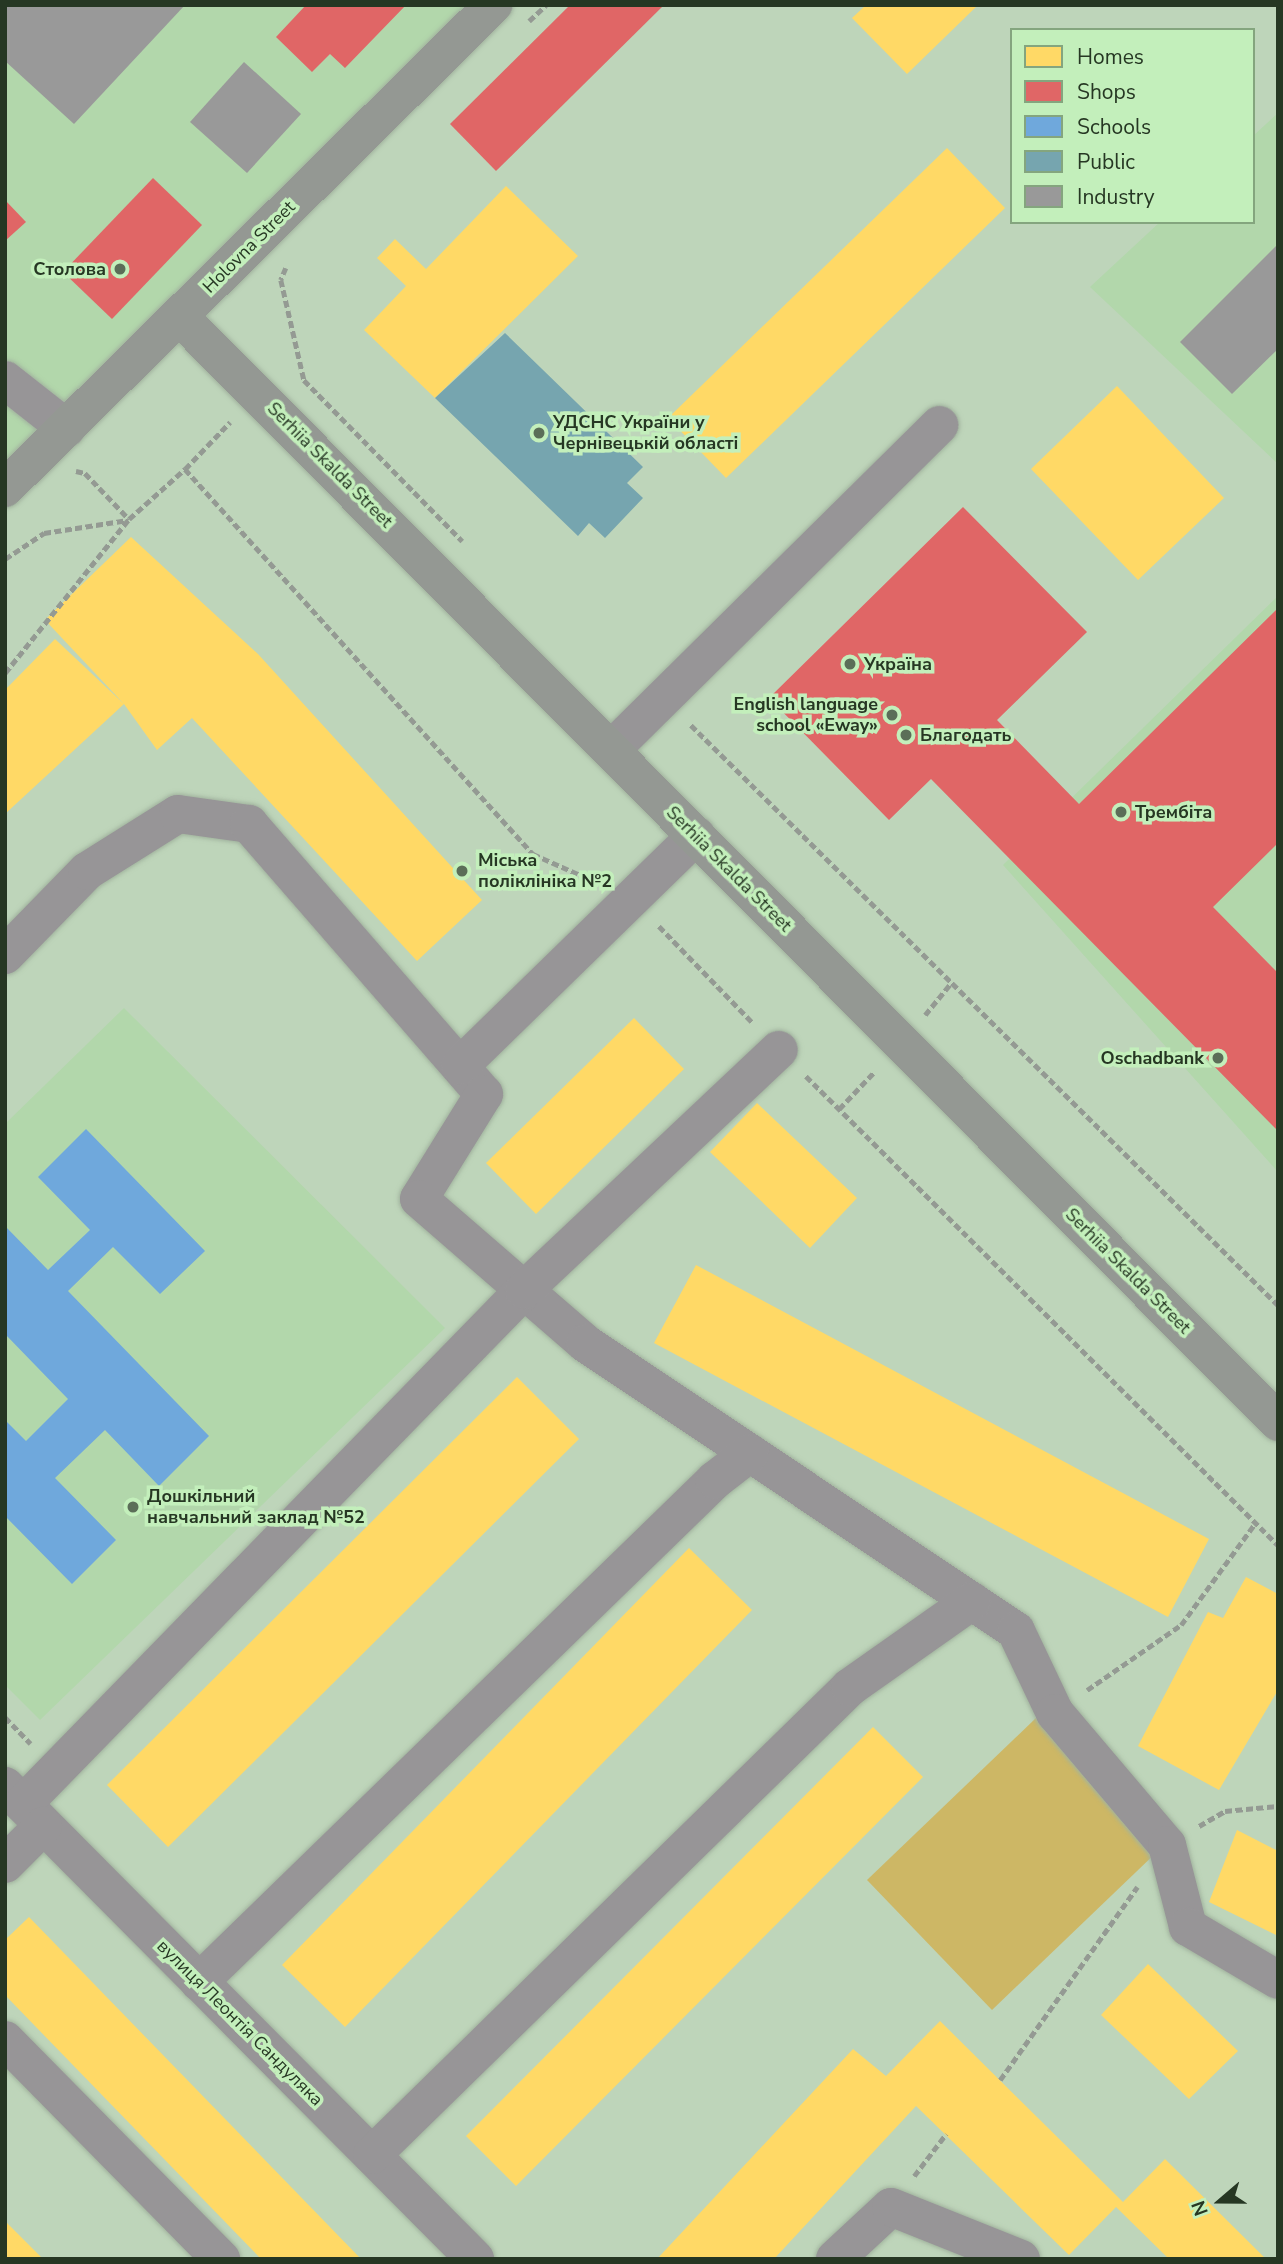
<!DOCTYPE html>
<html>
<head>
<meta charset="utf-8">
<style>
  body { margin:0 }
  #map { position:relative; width:1283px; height:2264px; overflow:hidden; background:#bed5ba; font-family:"Nunito Sans",sans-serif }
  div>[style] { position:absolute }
  .built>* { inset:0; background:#b2d7ab }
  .green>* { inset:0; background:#cdb765 }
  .homes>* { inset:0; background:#ffd966 }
  .shops>* { inset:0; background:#e06666 }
  .schools>* { inset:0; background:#6fa8dc }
  .public>* { inset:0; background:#76a5af }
  .industry>* { inset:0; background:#999 }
  .path>* { height:4.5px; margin-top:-2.25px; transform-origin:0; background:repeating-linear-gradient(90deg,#949a93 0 7px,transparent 0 10.5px) }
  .roads { filter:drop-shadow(0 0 2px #a1b39e) drop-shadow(0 0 2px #a1b39e) }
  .minor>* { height:38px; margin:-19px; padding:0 19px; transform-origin:19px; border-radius:19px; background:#979597 }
  .major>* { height:38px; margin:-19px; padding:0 19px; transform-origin:19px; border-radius:19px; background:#949893 }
  .dots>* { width:19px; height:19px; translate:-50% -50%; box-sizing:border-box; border:4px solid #c3efbb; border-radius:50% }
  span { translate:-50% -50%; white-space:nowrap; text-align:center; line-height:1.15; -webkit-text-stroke:7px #c3efbb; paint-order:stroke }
  .street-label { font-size:18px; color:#263723 }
  .poi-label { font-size:18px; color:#263723; font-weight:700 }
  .right { translate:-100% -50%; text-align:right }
  .left { translate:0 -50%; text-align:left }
  .frame { position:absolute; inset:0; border:7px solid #263723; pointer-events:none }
  .legend { position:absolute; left:1010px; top:28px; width:245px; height:196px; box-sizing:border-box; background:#c3efbb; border:2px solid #84a57e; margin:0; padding:9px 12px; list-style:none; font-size:21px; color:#263723 }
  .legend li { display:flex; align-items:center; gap:14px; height:35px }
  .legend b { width:35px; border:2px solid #84a57e }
  .north { position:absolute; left:1185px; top:2166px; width:70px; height:70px; -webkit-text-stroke:5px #c3efbb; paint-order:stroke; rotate:250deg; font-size:19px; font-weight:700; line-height:28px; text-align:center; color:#263723 }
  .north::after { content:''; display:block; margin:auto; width:24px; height:32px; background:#263723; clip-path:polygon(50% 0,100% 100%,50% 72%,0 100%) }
</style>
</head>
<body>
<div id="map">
  <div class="built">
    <div style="clip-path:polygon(5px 5px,483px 5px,5px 478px)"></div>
    <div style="clip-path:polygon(1278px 113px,1278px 464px,1090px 287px,1160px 222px,1253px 222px,1253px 136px)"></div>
    <div style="clip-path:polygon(1278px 596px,1278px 1172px,1003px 865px)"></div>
    <div style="clip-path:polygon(124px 1008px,445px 1328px,40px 1720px,5px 1685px,5px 1124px)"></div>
  </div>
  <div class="green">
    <div style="clip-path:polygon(1036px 1718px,1160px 1849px,992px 2010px,867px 1880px)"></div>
  </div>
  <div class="homes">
    <div style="clip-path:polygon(866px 5px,978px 5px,907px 74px,852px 18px)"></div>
    <div style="clip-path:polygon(947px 148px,1005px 208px,726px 478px,668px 418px)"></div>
    <div style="clip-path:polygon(506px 186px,578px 256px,435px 398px,364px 330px,406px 286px,377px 258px,395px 239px,426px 269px)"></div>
    <div style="clip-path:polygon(1117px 386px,1224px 498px,1138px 580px,1031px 469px)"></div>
    <div style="clip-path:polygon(131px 537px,258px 654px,482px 900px,417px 961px,192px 718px,157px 750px,124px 704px,5px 814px,5px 690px,55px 639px,124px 704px,45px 620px)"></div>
    <div style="clip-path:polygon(634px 1018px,684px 1069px,536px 1214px,486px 1163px)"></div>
    <div style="clip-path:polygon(757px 1103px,857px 1198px,810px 1248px,710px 1152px)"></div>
    <div style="clip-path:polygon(696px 1265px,1209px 1539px,1168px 1617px,654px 1343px)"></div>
    <div style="clip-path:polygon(517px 1377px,579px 1439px,168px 1847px,107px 1785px)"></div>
    <div style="clip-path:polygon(689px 1548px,752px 1610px,345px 2027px,282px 1965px)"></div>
    <div style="clip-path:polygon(1246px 1577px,1278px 1594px,1278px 1690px,1219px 1790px,1138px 1746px,1208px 1612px,1223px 1618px)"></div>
    <div style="clip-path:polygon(873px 1727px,923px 1777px,516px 2186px,466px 2136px)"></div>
    <div style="clip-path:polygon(1237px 1830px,1278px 1851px,1278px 1936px,1209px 1902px)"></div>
    <div style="clip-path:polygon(29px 1917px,361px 2259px,261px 2259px,5px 1995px,5px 1940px)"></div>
    <div style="clip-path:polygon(1148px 1964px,1238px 2051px,1189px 2099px,1101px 2015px)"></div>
    <div style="clip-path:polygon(940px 2021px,1123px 2202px,1165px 2159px,1266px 2259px,1169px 2259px,1116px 2207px,1069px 2255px,916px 2106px,774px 2259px,657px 2259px,853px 2049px,886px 2076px)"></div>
    <div style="clip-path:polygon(5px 2221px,43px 2259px,5px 2259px)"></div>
  </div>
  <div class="shops">
    <div style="clip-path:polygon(306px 5px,406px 5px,345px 68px,330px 54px,312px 72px,276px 37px)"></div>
    <div style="clip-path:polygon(570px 5px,664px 5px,496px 171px,450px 124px)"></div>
    <div style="clip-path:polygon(153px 178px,202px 225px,112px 319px,63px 272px)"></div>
    <div style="clip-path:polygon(5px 200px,26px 222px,5px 241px)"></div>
    <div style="clip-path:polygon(963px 507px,1087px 632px,997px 720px,1079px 804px,1278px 608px,1278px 843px,1213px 907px,1278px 973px,1278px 1131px,931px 779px,889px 820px,769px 698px)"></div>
  </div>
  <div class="schools">
    <div style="clip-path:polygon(86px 1129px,205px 1251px,160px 1294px,113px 1247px,68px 1291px,209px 1436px,159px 1486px,105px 1430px,55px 1478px,116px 1540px,72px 1584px,5px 1516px,5px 1420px,26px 1441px,68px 1399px,5px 1334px,5px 1226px,48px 1270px,90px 1230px,38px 1177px)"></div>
  </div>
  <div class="public">
    <div style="clip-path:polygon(505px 333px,643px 467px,627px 483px,643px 498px,605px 538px,589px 523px,578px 536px,435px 398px)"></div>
  </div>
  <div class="industry">
    <div style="clip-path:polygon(5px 5px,185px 5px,74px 124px,5px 61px)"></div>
    <div style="clip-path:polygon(244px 62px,301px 114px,247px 173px,190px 122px)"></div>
    <div style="clip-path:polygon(1278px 244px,1278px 349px,1232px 394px,1180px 342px)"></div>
  </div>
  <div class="path">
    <div style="left:529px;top:21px;width:23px;rotate:-43deg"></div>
    <div style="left:286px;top:268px;width:13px;rotate:113deg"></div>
    <div style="left:281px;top:280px;width:103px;rotate:77deg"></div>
    <div style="left:304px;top:380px;width:226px;rotate:45.5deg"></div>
    <div style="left:185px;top:469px;width:65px;rotate:-46.2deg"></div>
    <div style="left:76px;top:471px;width:9px;rotate:13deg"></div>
    <div style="left:85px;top:473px;width:64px;rotate:46.3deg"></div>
    <div style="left:5px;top:559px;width:47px;rotate:-33.7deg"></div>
    <div style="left:44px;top:533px;width:85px;rotate:-8.8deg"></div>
    <div style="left:5px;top:673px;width:198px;rotate:-51.2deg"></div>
    <div style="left:129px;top:519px;width:75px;rotate:-41.8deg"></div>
    <div style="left:185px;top:469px;width:519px;rotate:47.89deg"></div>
    <div style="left:533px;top:854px;width:69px;rotate:24deg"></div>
    <div style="left:691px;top:725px;width:825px;rotate:44.66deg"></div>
    <div style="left:659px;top:926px;width:135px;rotate:45.9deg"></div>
    <div style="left:925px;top:1015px;width:41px;rotate:-50.9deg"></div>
    <div style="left:806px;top:1076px;width:665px;rotate:44.82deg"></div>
    <div style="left:839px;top:1109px;width:52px;rotate:-46.5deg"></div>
    <div style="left:1087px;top:1690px;width:114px;rotate:-34.7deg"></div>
    <div style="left:1181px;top:1625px;width:127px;rotate:-53.9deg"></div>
    <div style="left:5px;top:1717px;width:37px;rotate:46deg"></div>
    <div style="left:1199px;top:1826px;width:30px;rotate:-30deg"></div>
    <div style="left:1225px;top:1811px;width:53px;rotate:-5.4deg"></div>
    <div style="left:1000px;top:2080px;width:237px;rotate:-54.6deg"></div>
    <div style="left:914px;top:2176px;width:53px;rotate:-52.7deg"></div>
  </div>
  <div class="roads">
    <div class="minor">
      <div style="left:5px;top:380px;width:78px;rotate:38.2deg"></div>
      <div style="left:611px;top:750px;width:462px;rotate:-44.7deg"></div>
      <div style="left:5px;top:955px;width:117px;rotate:-45.7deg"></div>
      <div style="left:87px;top:871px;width:107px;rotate:-32.1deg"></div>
      <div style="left:178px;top:814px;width:72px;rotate:8deg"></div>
      <div style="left:249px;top:824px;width:358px;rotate:49deg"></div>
      <div style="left:484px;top:1094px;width:123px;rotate:121.8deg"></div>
      <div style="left:419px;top:1199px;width:220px;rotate:40.9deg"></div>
      <div style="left:585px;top:1343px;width:518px;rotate:33.75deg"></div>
      <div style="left:1016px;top:1631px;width:91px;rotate:64.6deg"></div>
      <div style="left:1055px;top:1713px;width:173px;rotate:49.7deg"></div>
      <div style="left:1167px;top:1845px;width:85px;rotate:75.6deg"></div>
      <div style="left:1188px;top:1927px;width:104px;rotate:30.5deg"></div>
      <div style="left:460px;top:1066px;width:330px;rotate:-44.3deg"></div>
      <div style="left:5px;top:1786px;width:667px;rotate:45.18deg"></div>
      <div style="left:23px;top:1804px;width:718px;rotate:-45.73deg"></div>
      <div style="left:524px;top:1290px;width:350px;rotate:-43.3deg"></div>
      <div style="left:5px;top:1864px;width:54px;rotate:-45deg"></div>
      <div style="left:199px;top:1982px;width:720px;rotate:-44.21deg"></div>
      <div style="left:715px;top:1480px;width:44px;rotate:-37.6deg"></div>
      <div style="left:5px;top:2040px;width:308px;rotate:45.4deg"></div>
      <div style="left:372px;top:2155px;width:669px;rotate:-44.39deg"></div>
      <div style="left:850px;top:1687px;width:149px;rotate:-35.2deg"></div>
      <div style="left:835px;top:2259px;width:76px;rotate:-42.9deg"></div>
      <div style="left:891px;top:2207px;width:140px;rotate:21.8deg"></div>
    </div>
    <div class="major">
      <div style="left:179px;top:316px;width:1559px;rotate:45.18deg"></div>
      <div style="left:5px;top:488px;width:687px;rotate:-44.7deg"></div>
    </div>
  </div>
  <div class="dots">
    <div style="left:120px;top:269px;background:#5b6e58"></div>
    <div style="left:539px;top:433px;background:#5b6e58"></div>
    <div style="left:850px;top:664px;background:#5b6e58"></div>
    <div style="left:892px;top:715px;background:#5b6e58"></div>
    <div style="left:906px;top:735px;background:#5b6e58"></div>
    <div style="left:1121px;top:812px;background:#5b6e58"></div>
    <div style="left:462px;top:871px;background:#5b6e58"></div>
    <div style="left:1218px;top:1058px;background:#5b6e58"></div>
    <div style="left:133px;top:1507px;background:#5b6e58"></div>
  </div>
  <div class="street-label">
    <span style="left:249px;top:247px;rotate:-45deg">Holovna Street</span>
    <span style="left:330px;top:465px;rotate:45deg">Serhiia Skalda Street</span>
    <span style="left:729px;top:869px;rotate:45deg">Serhiia Skalda Street</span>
    <span style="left:1128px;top:1271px;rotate:45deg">Serhiia Skalda Street</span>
    <span style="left:240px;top:2023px;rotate:45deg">вулиця Леонтія Сандуляка</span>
  </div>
  <div class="poi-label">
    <span class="right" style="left:106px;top:269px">Столова</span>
    <span class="left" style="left:553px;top:433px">УДСНС України у<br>Чернівецькій області</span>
    <span class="left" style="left:864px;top:664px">Україна</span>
    <span class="right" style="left:878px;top:715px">English language<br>school «Eway»</span>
    <span class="left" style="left:920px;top:735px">Благодать</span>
    <span class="left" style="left:1135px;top:812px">Трембіта</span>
    <span class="left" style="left:478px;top:871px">Міська<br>поліклініка №2</span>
    <span class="right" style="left:1204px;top:1058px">Oschadbank</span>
    <span class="left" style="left:147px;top:1507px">Дошкільний<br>навчальний заклад №52</span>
  </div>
  <div class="frame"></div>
  <ul class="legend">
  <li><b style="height:19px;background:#ffd966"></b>Homes</li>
  <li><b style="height:19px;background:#e06666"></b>Shops</li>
  <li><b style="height:19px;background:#6fa8dc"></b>Schools</li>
  <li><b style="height:19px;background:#76a5af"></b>Public</li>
  <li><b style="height:19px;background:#999"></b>Industry</li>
  </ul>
  <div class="north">N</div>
</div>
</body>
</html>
